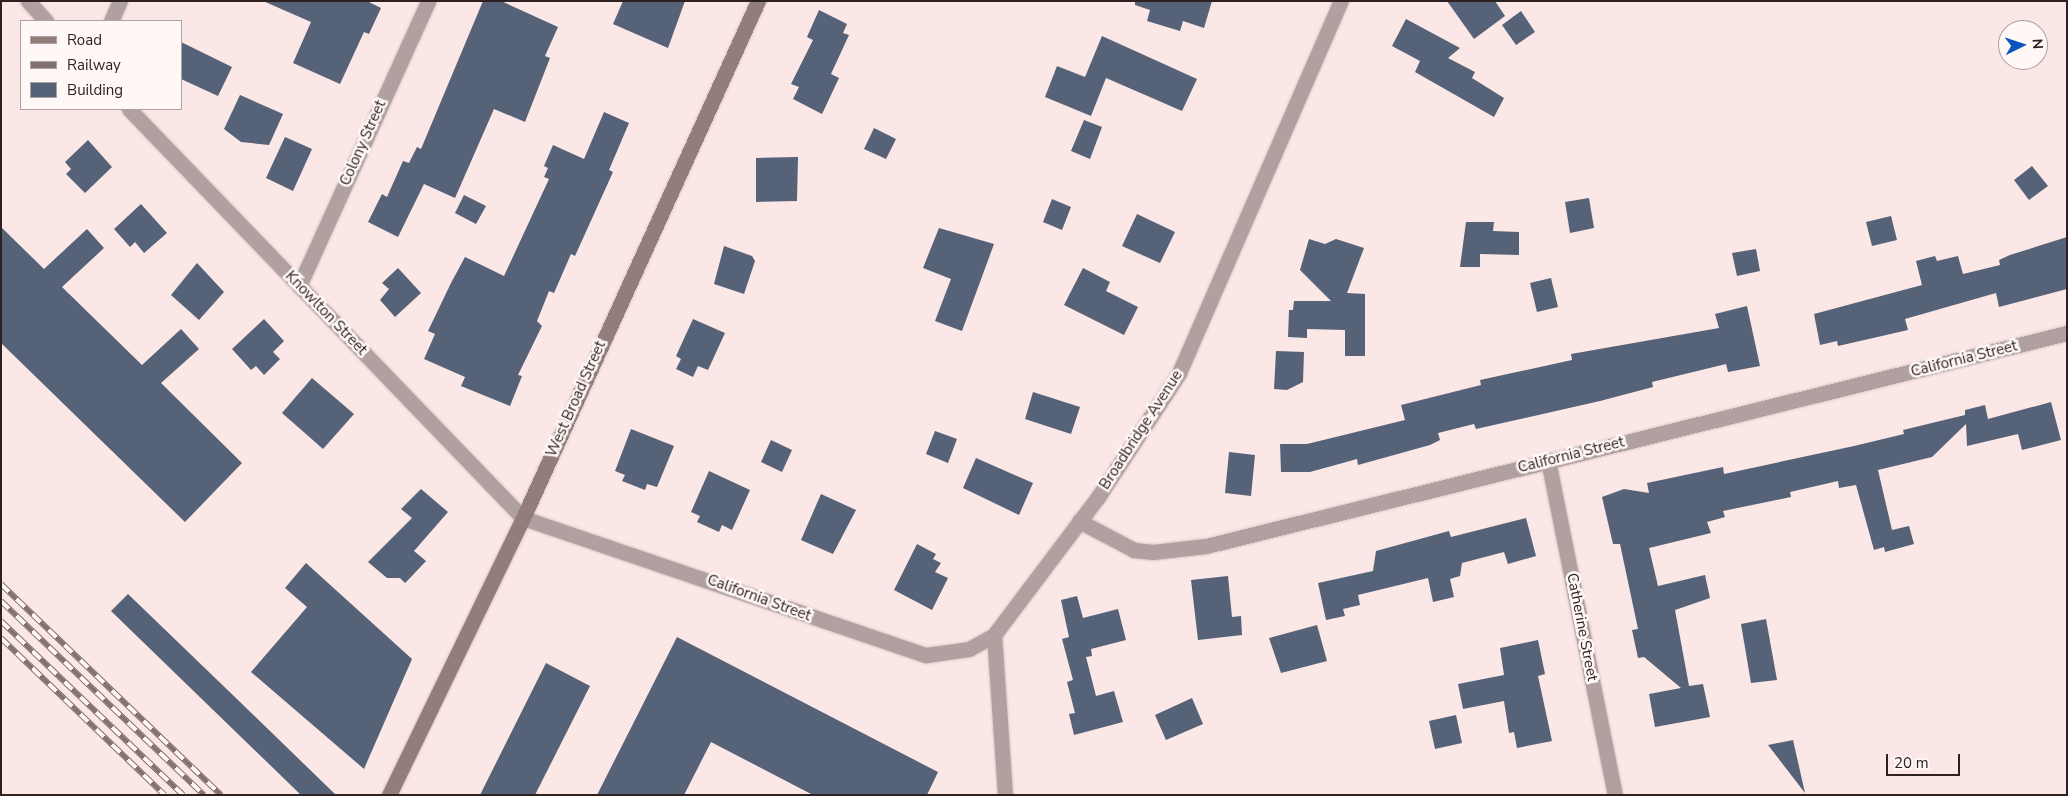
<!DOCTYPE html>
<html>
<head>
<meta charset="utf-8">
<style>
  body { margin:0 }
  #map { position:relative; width:2068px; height:796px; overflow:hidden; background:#fbe7e5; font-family:"Nunito Sans",sans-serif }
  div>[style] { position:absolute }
  .building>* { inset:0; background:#556277 }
  .roads { filter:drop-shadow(0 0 1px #d6c3c2) drop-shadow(0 0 1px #d6c3c2) }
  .street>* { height:15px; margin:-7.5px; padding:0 7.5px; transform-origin:7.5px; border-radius:7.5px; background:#b0a1a0 }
  .secondary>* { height:15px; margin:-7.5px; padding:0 7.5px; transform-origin:7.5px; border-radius:7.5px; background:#927d7b }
  .rail>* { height:5.5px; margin-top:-2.75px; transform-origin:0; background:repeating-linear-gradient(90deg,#fff8f7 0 11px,#81716f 0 22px); box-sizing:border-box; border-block:1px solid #81716f }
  span { translate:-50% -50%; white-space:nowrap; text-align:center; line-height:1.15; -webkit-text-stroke:5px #fff8f7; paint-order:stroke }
  .street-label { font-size:15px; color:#2e2120 }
  .frame { position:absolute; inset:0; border:2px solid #2e2120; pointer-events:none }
  .legend { position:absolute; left:20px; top:20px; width:162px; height:90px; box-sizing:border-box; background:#fff8f7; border:1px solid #aba2a1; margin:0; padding:6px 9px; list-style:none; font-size:15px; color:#2e2120 }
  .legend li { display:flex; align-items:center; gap:10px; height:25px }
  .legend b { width:25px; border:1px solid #aba2a1 }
  .north { position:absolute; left:1998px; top:20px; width:50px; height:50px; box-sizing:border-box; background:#fff8f7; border:1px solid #aba2a1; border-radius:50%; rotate:86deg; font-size:14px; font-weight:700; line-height:20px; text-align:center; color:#2e2120 }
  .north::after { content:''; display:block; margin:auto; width:18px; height:22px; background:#0b54bf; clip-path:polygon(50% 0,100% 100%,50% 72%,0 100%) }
  .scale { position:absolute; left:1886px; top:754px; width:74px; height:22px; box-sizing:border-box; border:2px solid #2e2120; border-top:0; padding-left:6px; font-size:15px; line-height:18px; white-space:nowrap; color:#2e2120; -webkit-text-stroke:4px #fff8f7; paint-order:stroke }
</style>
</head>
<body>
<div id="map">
  <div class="building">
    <div style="clip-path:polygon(263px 1px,367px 1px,381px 8px,369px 34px,364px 32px,340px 84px,293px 63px,311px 22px)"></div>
    <div style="clip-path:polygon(483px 1px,501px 1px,558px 27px,545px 56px,550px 58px,525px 122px,494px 109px,455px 198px,424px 184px,398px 237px,368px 222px,382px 194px,387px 197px,403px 161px,409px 163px,417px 147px,421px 149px)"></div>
    <div style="clip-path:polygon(623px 1px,685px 1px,668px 48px,613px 24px)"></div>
    <div style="clip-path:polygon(1135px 1px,1212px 1px,1204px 28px,1183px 21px,1180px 31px,1147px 21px,1150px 10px,1135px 5px)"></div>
    <div style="clip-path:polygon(1447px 1px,1495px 1px,1505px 16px,1474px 39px)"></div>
    <div style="clip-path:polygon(819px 10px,847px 24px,843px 33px,849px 35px,831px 74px,839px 78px,822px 114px,793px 99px,799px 87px,791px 84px,813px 40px,807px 37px)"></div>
    <div style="clip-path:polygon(1521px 11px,1535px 32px,1516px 45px,1502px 25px)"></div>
    <div style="clip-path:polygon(1406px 19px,1460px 48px,1448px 58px,1475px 72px,1472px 78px,1504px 98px,1494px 117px,1415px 72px,1420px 61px,1392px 46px)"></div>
    <div style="clip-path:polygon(1102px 36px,1197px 79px,1182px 111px,1106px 78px,1091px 116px,1045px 97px,1057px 66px,1085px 77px)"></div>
    <div style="clip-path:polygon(181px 42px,232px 67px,218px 96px,181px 79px)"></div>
    <div style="clip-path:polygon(240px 95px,283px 114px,269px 145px,241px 142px,224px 129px)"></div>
    <div style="clip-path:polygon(604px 112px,629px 123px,609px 170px,613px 172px,575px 256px,571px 254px,554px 293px,549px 291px,537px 321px,542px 326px,518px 375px,522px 376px,510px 406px,461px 386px,465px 377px,424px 359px,435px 334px,428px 331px,451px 283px,465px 257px,504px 276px,549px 179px,544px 177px,548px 168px,544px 166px,553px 145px,584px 159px)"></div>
    <div style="clip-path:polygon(1084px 120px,1102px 127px,1090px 159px,1071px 151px)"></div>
    <div style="clip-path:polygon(874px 128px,896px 139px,886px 159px,864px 149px)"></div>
    <div style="clip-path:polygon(285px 137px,312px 149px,293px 191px,266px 178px)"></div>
    <div style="clip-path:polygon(88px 140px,112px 167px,85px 193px,66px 174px,71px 169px,65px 162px)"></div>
    <div style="clip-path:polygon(798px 157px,797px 201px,756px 202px,756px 158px)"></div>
    <div style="clip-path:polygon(2032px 166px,2048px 186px,2029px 200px,2014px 180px)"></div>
    <div style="clip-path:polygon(464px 195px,486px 206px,476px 224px,455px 213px)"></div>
    <div style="clip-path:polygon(1589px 198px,1594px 228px,1570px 233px,1565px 202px)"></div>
    <div style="clip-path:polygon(1052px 199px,1071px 207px,1062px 230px,1043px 222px)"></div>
    <div style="clip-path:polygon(141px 204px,167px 233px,144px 253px,135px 242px,130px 247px,114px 229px)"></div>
    <div style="clip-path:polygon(1137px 214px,1175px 232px,1160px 263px,1122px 246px)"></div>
    <div style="clip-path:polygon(1891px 216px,1897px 240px,1872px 246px,1866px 222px)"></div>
    <div style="clip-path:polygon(1466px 222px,1494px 222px,1493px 231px,1519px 232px,1519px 255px,1480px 254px,1480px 267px,1460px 267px)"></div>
    <div style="clip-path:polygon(1px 227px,44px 269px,87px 229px,104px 248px,62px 287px,142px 365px,181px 329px,199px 349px,161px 383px,242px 463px,185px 522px,1px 343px)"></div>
    <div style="clip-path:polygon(939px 228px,994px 244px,962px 331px,935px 321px,951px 279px,923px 268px)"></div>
    <div style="clip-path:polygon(2067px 237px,2067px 289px,1999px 307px,1996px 293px,1905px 319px,1908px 330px,1838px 346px,1837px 341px,1820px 345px,1814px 314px,1922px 285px,1916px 261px,1935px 256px,1937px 261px,1958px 256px,1963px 274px,2000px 265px,1999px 260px,2010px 255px)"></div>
    <div style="clip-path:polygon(1309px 239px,1325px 244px,1336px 239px,1364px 248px,1347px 293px,1365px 294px,1365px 356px,1345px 356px,1345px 330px,1307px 329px,1307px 338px,1288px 337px,1289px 310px,1293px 310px,1294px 301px,1331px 301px,1300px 270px)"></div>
    <div style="clip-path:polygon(724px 246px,752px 256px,755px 261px,744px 294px,714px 284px)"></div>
    <div style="clip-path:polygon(1756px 249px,1760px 271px,1737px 276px,1732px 253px)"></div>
    <div style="clip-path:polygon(197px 263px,224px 292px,199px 320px,171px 295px)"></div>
    <div style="clip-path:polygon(398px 268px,421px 293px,395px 317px,380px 300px,389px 289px,382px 283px)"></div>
    <div style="clip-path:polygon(1083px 268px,1110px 282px,1106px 291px,1138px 307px,1124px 335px,1064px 305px)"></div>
    <div style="clip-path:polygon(1551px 278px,1558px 307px,1537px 312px,1530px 283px)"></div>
    <div style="clip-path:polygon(1747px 306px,1760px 366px,1728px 372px,1726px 364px,1652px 382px,1653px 387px,1600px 401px,1476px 429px,1474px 424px,1438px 433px,1440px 440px,1430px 445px,1358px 465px,1357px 459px,1310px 472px,1281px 472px,1280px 444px,1307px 444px,1405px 420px,1401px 405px,1481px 385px,1480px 380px,1572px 360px,1571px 354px,1719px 328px,1715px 314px)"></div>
    <div style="clip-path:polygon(264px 319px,284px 341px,273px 352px,280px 359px,264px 375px,256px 366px,251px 370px,232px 349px)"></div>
    <div style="clip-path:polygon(693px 319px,725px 333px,708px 370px,698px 366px,693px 377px,676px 369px,681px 359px,676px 356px)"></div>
    <div style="clip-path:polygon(1276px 351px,1304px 352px,1303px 382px,1287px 390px,1274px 389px)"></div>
    <div style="clip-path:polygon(312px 378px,354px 414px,323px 449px,282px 413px)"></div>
    <div style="clip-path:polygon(1033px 392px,1080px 407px,1071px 434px,1025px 419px)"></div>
    <div style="clip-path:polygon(2051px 402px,2061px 440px,2022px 450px,2018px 434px,1967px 446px,1966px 424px,1932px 457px,1878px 470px,1892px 530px,1909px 526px,1914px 544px,1885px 552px,1884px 547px,1874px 550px,1856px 485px,1839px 488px,1838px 481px,1790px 492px,1791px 497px,1723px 511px,1725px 517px,1707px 522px,1711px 533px,1649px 548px,1658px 586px,1705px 575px,1710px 598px,1675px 610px,1689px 686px,1703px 684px,1710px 717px,1655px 727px,1649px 694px,1681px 688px,1644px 657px,1638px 658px,1632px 630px,1638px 629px,1620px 544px,1613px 544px,1602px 497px,1624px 489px,1649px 493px,1647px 483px,1723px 467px,1724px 474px,1854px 446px,1904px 434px,1903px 430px,1965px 415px,1965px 410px,1985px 405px,1988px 419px)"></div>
    <div style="clip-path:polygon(631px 429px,674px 446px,657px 487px,647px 484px,645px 490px,622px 481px,625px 475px,615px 471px)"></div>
    <div style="clip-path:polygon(935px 431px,957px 439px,948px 463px,926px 454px)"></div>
    <div style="clip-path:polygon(771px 440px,792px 450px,782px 472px,761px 462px)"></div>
    <div style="clip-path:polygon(1229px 452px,1255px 455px,1251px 496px,1225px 493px)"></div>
    <div style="clip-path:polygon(976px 458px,1033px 483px,1019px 515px,963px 488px)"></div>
    <div style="clip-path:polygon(709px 471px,750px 490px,732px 530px,722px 525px,719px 532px,697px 522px,700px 516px,691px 512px)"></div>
    <div style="clip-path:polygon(421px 489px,448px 512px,414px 551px,426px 561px,410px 578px,405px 583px,400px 578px,387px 578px,368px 562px,412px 518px,401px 509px)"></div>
    <div style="clip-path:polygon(821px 494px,856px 510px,833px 554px,801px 540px)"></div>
    <div style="clip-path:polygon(1526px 518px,1536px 556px,1508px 564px,1504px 552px,1462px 563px,1460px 576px,1450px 579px,1454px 597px,1433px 602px,1428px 578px,1358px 595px,1360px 605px,1343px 609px,1345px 616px,1326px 620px,1318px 583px,1373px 571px,1376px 551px,1449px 531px,1451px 537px)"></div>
    <div style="clip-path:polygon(917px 544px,936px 554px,933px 559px,941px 563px,935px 572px,948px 578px,932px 610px,894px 590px)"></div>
    <div style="clip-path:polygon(306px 563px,412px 659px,364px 769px,251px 672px,307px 607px,285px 588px)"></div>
    <div style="clip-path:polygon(1228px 576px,1232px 617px,1241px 616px,1242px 635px,1198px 640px,1191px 580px)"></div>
    <div style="clip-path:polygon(128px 594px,239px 701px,336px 795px,301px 795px,111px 611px)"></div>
    <div style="clip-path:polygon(1077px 596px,1083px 618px,1118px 609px,1126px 640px,1091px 649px,1092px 656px,1086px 657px,1096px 696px,1114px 691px,1123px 722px,1074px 735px,1069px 714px,1075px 713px,1067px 682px,1073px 680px,1062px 639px,1069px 637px,1061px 600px)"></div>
    <div style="clip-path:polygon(1766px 619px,1777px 680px,1751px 683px,1741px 624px)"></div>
    <div style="clip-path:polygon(1317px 625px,1327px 661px,1281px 673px,1269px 638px)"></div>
    <div style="clip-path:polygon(677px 637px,938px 772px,927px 795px,813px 795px,711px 742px,684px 795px,597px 795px)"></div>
    <div style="clip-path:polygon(1538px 640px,1545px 674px,1538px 676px,1552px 741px,1517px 748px,1514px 732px,1509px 733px,1504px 701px,1463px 709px,1458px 684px,1504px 675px,1500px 648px)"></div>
    <div style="clip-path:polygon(546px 663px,590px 686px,535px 795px,480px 795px)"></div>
    <div style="clip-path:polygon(1192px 698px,1203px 724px,1166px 740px,1155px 715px)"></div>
    <div style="clip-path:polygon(1456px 715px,1462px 743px,1435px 749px,1429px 721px)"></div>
    <div style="clip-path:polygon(1793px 740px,1805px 793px,1768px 745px)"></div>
  </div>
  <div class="roads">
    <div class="street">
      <div style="left:28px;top:1px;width:27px;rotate:48deg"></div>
      <div style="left:111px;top:21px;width:22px;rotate:-66deg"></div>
      <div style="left:129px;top:109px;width:568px;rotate:46.07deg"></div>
      <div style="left:523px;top:518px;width:426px;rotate:18.8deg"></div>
      <div style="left:926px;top:655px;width:43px;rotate:-7.9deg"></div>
      <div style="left:969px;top:649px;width:29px;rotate:-29deg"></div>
      <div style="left:299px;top:286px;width:313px;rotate:-65.6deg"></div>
      <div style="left:1548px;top:460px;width:342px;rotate:78.7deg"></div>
      <div style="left:1079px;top:521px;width:62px;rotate:27.8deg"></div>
      <div style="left:1134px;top:550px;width:19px;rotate:6deg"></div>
      <div style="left:1153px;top:552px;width:53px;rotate:-6.5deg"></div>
      <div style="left:1206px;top:546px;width:887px;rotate:-13.9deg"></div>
      <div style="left:1005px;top:795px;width:160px;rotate:-93.9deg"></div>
      <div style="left:994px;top:635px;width:173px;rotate:-53deg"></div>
      <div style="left:1098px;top:497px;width:148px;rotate:-56.8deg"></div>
      <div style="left:1179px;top:373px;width:406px;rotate:-66.5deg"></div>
    </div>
    <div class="secondary">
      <div style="left:389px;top:795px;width:308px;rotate:-64.2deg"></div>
      <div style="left:523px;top:518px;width:568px;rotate:-65.56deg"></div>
    </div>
  </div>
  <div class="rail">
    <div style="left:1px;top:584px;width:305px;rotate:43.8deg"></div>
    <div style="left:1px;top:601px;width:281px;rotate:43.7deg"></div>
    <div style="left:1px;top:621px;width:252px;rotate:43.7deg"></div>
    <div style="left:1px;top:638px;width:227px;rotate:43.8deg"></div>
  </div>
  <div class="street-label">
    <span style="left:363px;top:143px;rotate:-66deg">Colony Street</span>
    <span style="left:326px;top:313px;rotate:46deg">Knowlton Street</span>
    <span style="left:1964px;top:359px;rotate:-14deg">California Street</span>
    <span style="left:576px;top:399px;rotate:-66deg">West Broad Street</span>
    <span style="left:1141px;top:430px;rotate:-57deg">Broadbridge Avenue</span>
    <span style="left:1571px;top:455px;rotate:-14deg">California Street</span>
    <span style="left:759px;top:598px;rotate:20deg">California Street</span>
    <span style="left:1582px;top:627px;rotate:79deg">Catherine Street</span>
  </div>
  <div class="frame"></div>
  <ul class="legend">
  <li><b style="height:6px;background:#927d7b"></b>Road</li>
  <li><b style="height:6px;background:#81716f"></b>Railway</li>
  <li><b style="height:14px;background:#556277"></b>Building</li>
  </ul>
  <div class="north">N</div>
  <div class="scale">20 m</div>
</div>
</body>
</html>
